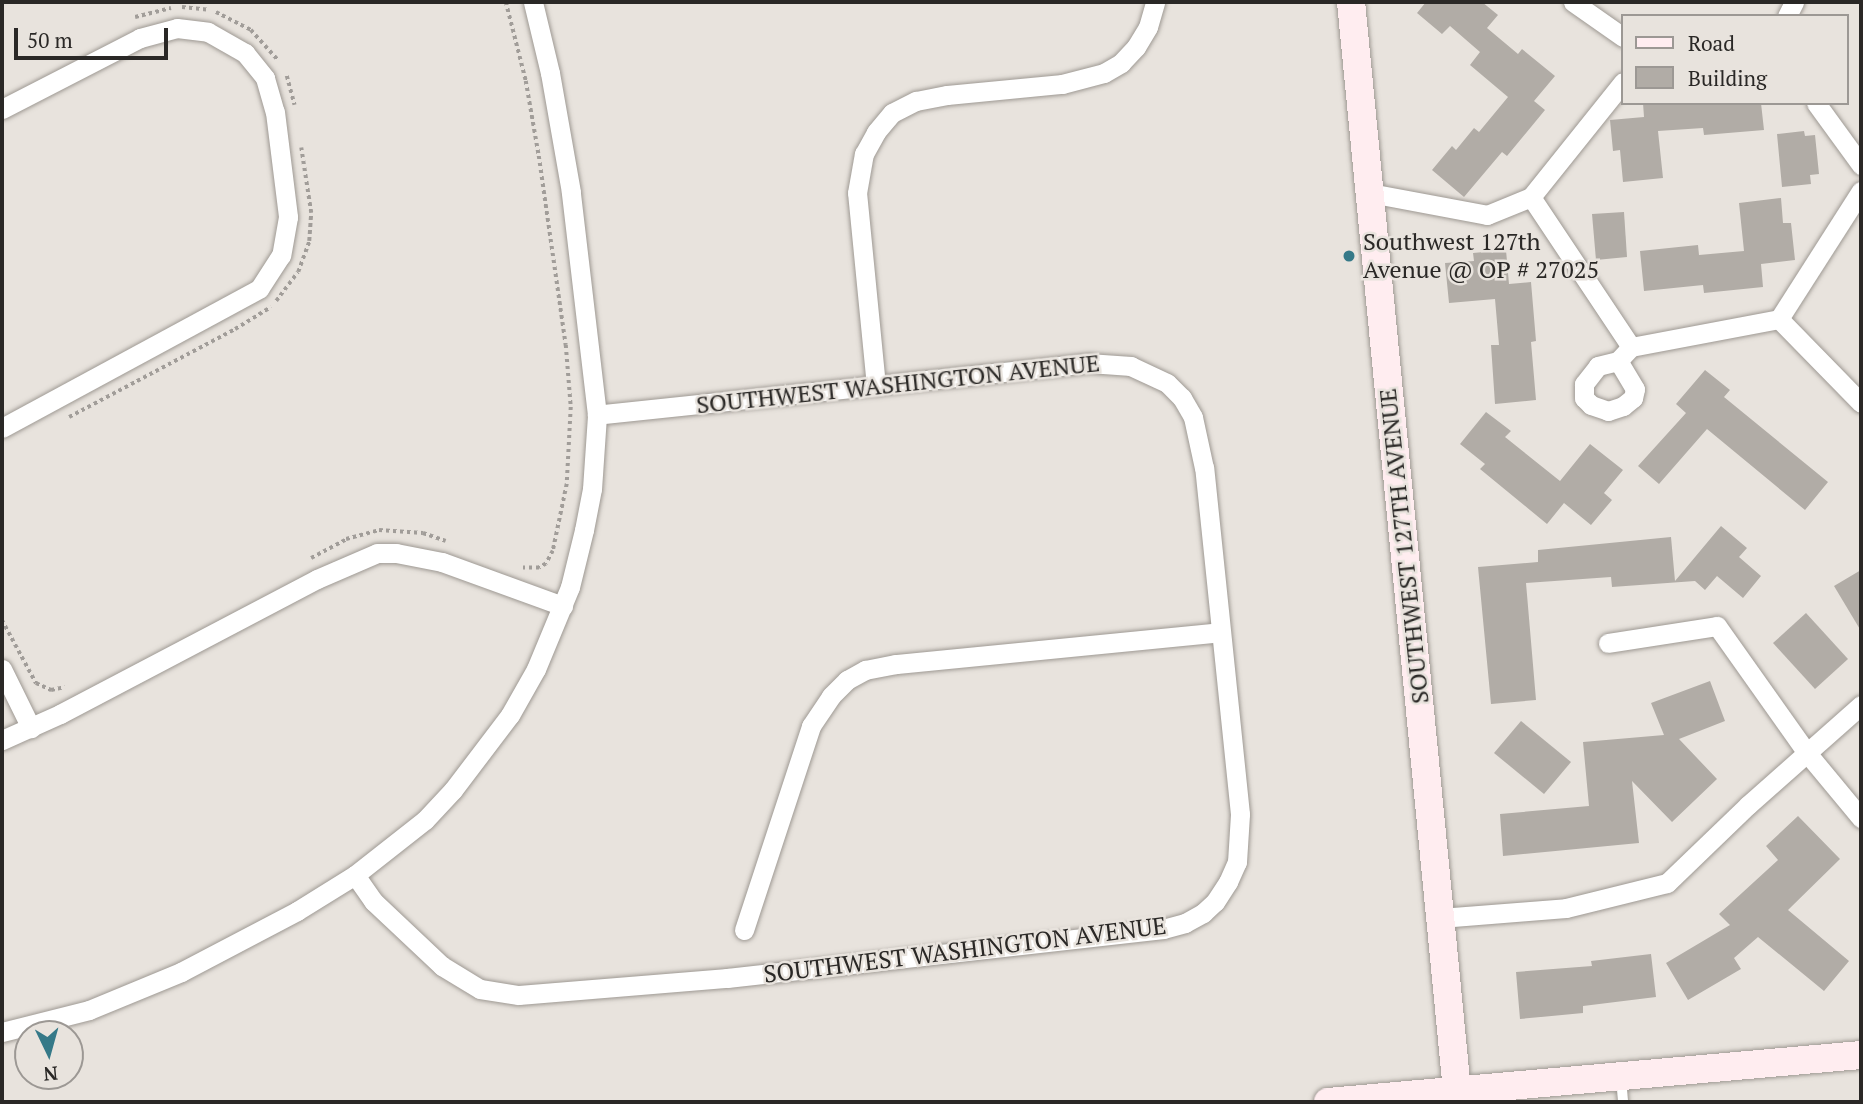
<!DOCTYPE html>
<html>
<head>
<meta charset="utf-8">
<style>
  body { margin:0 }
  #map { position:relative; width:1863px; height:1104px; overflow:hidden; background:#e8e3dd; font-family:"PT Serif",serif }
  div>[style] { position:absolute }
  .building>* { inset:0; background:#b1aca6 }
  .path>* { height:3.5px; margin-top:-1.75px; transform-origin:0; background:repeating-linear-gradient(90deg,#a19d99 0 3.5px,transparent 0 7px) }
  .roads { filter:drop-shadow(0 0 2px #9e9993) drop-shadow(0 0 2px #9e9993) }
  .service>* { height:10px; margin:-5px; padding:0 5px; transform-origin:5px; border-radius:5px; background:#fff }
  .minor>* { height:19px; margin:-9.5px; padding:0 9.5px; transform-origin:9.5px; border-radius:9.5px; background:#fff }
  .secondary>* { height:28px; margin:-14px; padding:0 14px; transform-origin:14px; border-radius:14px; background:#ffedf0 }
  .dots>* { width:19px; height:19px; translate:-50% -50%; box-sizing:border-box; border:4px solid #e8e3dd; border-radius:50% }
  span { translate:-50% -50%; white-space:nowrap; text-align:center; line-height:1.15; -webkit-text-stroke:5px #e8e3dd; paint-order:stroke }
  .poi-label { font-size:24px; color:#2a2826 }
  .left { translate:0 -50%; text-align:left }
  .street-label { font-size:24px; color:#2a2826 }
  .frame { position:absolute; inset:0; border:4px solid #2a2826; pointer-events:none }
  .legend { position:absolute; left:1621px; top:14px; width:228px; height:91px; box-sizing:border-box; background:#e8e3dd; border:2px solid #9c9894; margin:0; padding:9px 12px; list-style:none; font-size:21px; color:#2a2826 }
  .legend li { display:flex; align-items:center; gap:14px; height:35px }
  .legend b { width:35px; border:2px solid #9c9894 }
  .north { position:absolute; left:14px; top:1020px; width:70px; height:70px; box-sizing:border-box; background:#e8e3dd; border:2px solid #9c9894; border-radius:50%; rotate:175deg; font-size:19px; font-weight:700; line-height:28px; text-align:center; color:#2a2826 }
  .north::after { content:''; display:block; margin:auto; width:24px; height:32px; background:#357988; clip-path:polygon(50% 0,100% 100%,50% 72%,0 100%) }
  .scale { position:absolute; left:14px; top:28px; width:154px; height:32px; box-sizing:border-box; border:4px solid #2a2826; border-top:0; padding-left:9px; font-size:21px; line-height:24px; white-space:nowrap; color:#2a2826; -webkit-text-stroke:5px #e8e3dd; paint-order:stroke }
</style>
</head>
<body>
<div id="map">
  <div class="building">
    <div style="clip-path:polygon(1426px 2px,1482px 2px,1498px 15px,1487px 28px,1518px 54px,1522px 49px,1555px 76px,1534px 101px,1545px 110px,1507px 156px,1502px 152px,1464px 197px,1432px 170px,1452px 146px,1456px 150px,1474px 128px,1479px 132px,1508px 97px,1470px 65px,1480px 52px,1450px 26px,1442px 34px,1417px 13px)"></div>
    <div style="clip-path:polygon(1643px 103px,1761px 103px,1764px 130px,1704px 135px,1703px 128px,1658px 131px,1663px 178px,1623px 182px,1620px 150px,1613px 151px,1610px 120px,1644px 117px)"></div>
    <div style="clip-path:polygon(1804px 131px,1805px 136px,1815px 135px,1819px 174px,1810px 175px,1811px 184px,1782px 187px,1777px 134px)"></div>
    <div style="clip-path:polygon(1781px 198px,1783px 223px,1791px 223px,1795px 260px,1761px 264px,1763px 287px,1704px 293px,1703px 285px,1644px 291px,1640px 251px,1698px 245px,1699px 255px,1744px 251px,1739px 203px)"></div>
    <div style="clip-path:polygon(1624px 212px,1627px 257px,1596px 260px,1592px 214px)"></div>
    <div style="clip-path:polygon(1506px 250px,1509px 284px,1531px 282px,1536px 341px,1531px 342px,1536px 400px,1495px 404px,1491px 345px,1499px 345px,1495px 299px,1449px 303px,1445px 263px,1474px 261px,1473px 253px)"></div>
    <div style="clip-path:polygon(1705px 370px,1730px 390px,1724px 397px,1828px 482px,1805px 510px,1707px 429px,1659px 484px,1638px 466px,1686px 413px,1676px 404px)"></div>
    <div style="clip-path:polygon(1486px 412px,1511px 431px,1505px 437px,1560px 481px,1590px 444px,1623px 470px,1604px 493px,1612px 500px,1591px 525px,1564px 503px,1547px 524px,1480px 469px,1485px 464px,1460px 444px)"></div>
    <div style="clip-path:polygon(1721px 526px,1747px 548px,1739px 557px,1761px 576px,1743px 598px,1717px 576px,1705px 590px,1695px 581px,1612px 587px,1611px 577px,1526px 583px,1536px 700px,1491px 704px,1478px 567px,1538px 562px,1538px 550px,1671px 537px,1675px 581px)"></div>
    <div style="clip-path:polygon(1861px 570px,1861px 631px,1834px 586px)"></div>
    <div style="clip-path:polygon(1806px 613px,1848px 659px,1815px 689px,1773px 643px)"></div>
    <div style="clip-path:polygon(1710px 681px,1725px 721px,1679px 739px,1717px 779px,1672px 822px,1632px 781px,1639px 843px,1503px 856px,1500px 814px,1589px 806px,1583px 742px,1664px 735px,1651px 703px)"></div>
    <div style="clip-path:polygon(1521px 721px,1571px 762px,1544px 794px,1494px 753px)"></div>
    <div style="clip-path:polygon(1798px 816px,1840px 859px,1788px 910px,1849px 961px,1824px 991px,1758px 937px,1734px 958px,1741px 969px,1688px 1000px,1666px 963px,1730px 925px,1719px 914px,1778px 860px,1766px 846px)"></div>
    <div style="clip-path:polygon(1651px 954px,1656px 997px,1583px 1006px,1583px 1013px,1520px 1019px,1516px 972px,1592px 966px,1591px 961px)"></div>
  </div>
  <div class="path">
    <div style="left:506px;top:2px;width:81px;rotate:75.8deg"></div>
    <div style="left:526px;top:81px;width:76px;rotate:80.2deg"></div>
    <div style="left:539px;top:156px;width:191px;rotate:81.9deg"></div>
    <div style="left:566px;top:345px;width:62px;rotate:85.4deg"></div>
    <div style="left:571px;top:407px;width:77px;rotate:93deg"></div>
    <div style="left:567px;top:484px;width:68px;rotate:101.8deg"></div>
    <div style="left:553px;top:551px;width:15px;rotate:118deg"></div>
    <div style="left:546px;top:564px;width:8px;rotate:150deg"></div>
    <div style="left:539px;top:568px;width:16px;rotate:180deg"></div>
    <div style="left:182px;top:7px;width:27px;rotate:6deg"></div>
    <div style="left:216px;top:12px;width:39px;rotate:27deg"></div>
    <div style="left:251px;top:30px;width:40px;rotate:48deg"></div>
    <div style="left:135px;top:17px;width:37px;rotate:-14deg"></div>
    <div style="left:287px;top:76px;width:30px;rotate:75deg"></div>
    <div style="left:276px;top:301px;width:36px;rotate:-53deg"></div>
    <div style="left:298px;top:272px;width:33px;rotate:-70deg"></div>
    <div style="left:309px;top:241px;width:28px;rotate:-86deg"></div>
    <div style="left:311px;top:213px;width:66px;rotate:-98.7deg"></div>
    <div style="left:69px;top:417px;width:188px;rotate:-27.9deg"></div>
    <div style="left:235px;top:329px;width:42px;rotate:-31.4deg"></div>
    <div style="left:311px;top:558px;width:40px;rotate:-28deg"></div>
    <div style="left:346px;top:539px;width:34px;rotate:-15deg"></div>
    <div style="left:379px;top:530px;width:44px;rotate:3.9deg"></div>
    <div style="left:423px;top:533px;width:24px;rotate:19deg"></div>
    <div style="left:2px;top:620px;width:72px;rotate:61.6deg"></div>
    <div style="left:36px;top:683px;width:17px;rotate:25deg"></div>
    <div style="left:51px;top:690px;width:14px;rotate:-12deg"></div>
  </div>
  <div class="roads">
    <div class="service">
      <div style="left:1621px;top:1078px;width:24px;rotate:85deg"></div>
    </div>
    <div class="minor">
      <div style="left:1573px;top:2px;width:61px;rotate:35deg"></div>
      <div style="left:1787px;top:16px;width:16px;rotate:-63deg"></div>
      <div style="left:1816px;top:103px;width:77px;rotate:54deg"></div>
      <div style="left:2px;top:109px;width:155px;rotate:-27.2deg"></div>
      <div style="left:140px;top:38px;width:38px;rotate:-15deg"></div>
      <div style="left:177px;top:28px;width:31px;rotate:7deg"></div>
      <div style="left:208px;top:32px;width:43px;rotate:29.6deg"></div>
      <div style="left:245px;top:53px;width:32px;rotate:51deg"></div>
      <div style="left:265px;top:78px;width:35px;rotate:74deg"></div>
      <div style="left:275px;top:112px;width:106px;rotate:82.9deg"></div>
      <div style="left:288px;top:217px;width:39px;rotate:100deg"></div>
      <div style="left:281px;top:255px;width:40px;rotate:122.9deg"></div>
      <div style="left:259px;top:289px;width:292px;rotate:151.6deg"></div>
      <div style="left:1370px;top:193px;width:119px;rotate:10.6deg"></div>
      <div style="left:1487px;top:215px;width:48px;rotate:-22.2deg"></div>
      <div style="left:1531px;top:197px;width:147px;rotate:-51.3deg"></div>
      <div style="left:1531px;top:197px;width:180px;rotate:56.3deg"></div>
      <div style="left:1631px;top:347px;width:19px;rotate:133deg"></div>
      <div style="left:1618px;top:361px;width:21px;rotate:166deg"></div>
      <div style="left:1598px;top:366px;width:23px;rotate:128deg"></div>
      <div style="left:1584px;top:384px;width:14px;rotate:90deg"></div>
      <div style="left:1584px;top:398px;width:10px;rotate:45deg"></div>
      <div style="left:1591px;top:405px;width:18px;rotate:19deg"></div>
      <div style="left:1608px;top:411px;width:16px;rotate:-18deg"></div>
      <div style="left:1623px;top:406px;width:13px;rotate:-39deg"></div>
      <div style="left:1633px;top:398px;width:9px;rotate:-77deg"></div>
      <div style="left:1635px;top:389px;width:33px;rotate:-121deg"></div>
      <div style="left:1779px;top:319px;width:117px;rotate:45.7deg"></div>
      <div style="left:1631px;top:347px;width:151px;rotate:-10.7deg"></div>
      <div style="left:1779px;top:319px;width:152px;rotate:-57.4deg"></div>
      <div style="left:876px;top:386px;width:194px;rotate:-95.6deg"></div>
      <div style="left:857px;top:193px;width:40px;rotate:-80deg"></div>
      <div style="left:864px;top:154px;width:25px;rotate:-61deg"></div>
      <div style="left:876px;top:132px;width:25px;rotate:-50deg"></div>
      <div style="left:892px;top:113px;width:27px;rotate:-27deg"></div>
      <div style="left:916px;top:101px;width:32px;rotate:-11deg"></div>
      <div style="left:947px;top:95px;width:116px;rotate:-5.5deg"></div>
      <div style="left:1062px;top:84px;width:43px;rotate:-14.7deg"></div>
      <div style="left:1104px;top:73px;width:20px;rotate:-30deg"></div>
      <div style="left:1121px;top:63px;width:22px;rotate:-47deg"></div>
      <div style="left:1136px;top:47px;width:23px;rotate:-59deg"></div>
      <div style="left:1148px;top:27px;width:26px;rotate:-74deg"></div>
      <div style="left:1608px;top:643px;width:110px;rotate:-8.9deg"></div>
      <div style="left:1717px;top:626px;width:156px;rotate:54.7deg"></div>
      <div style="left:1807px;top:753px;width:85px;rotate:50.3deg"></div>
      <div style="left:2px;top:669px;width:66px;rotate:63.8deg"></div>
      <div style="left:2px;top:740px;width:64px;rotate:-24.1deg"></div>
      <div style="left:60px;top:714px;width:290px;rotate:-27.7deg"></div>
      <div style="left:317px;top:579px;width:65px;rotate:-23.4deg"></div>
      <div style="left:377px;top:553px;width:19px"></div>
      <div style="left:396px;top:553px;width:47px;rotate:11.1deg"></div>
      <div style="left:442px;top:562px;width:129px;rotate:20deg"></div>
      <div style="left:355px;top:875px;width:32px;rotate:55deg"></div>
      <div style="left:373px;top:901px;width:95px;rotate:43.3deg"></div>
      <div style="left:442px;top:966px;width:44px;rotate:31.2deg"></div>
      <div style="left:480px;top:989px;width:39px;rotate:9deg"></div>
      <div style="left:519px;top:995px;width:209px;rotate:-4.7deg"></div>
      <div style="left:727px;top:978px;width:439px;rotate:-6.4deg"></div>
      <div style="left:1163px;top:929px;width:23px;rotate:-15deg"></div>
      <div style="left:1185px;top:923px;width:21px;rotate:-29deg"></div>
      <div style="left:1203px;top:913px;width:16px;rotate:-43deg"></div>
      <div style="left:1215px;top:902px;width:24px;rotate:-57deg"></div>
      <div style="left:1228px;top:882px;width:22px;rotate:-66deg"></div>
      <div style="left:1237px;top:862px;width:48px;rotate:-86.4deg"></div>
      <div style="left:1240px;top:814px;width:348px;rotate:-95.9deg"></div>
      <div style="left:1204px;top:468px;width:52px;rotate:-102.2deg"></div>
      <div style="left:1193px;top:417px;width:22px;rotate:-120deg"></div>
      <div style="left:1182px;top:398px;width:21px;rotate:-135deg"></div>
      <div style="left:1167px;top:383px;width:40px;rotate:-155deg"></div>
      <div style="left:1131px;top:366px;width:42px;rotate:-175.9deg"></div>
      <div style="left:1089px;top:363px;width:495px;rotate:174deg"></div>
      <div style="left:1440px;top:918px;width:126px;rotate:-4.5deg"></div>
      <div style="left:1566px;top:908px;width:104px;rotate:-13.9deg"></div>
      <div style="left:1667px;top:883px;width:112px;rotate:-43.9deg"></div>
      <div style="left:1748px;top:805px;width:151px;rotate:-41.5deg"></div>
      <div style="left:744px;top:930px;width:215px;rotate:-71.8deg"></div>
      <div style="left:811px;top:726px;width:36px;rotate:-56deg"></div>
      <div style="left:831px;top:696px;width:23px;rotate:-45deg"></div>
      <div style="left:847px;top:680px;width:21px;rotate:-29deg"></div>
      <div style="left:865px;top:670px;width:32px;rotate:-11deg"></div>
      <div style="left:896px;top:664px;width:326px;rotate:-5.6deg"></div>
      <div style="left:2px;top:1032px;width:90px;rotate:-14.2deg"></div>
      <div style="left:89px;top:1010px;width:100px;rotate:-22.4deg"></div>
      <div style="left:181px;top:972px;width:131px;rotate:-27.7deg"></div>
      <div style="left:297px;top:911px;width:68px;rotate:-31.8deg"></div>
      <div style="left:355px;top:875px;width:89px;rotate:-38.2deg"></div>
      <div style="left:425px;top:820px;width:41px;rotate:-47deg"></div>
      <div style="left:453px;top:790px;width:94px;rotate:-52.8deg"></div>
      <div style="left:510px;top:715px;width:53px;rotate:-60.5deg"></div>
      <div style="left:536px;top:669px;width:89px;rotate:-67.5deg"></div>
      <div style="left:570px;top:587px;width:59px;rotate:-76.2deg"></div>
      <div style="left:584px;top:530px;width:42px;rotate:-79deg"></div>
      <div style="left:592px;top:489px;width:74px;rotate:-86.1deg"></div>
      <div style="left:597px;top:415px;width:225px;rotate:-96.7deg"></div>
      <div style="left:571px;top:192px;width:121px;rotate:-100deg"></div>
      <div style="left:550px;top:73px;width:73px;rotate:-103.5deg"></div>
    </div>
    <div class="secondary">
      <div style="left:1351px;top:2px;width:1093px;rotate:84.44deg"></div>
      <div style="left:1328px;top:1102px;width:535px;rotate:-5.04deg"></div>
    </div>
  </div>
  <div class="dots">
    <div style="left:1349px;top:256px;background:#357988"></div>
  </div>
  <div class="poi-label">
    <span class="left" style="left:1363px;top:256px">Southwest 127th<br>Avenue @ OP # 27025</span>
  </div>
  <div class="street-label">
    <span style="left:898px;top:384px;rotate:-6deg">SOUTHWEST WASHINGTON AVENUE</span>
    <span style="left:1404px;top:546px;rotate:-96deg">SOUTHWEST 127TH AVENUE</span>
    <span style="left:965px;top:950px;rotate:-7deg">SOUTHWEST WASHINGTON AVENUE</span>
  </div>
  <div class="frame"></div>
  <ul class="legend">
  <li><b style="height:9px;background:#ffedf0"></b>Road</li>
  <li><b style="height:19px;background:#b1aca6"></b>Building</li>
  </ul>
  <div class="north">N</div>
  <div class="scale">50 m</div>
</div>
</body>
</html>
